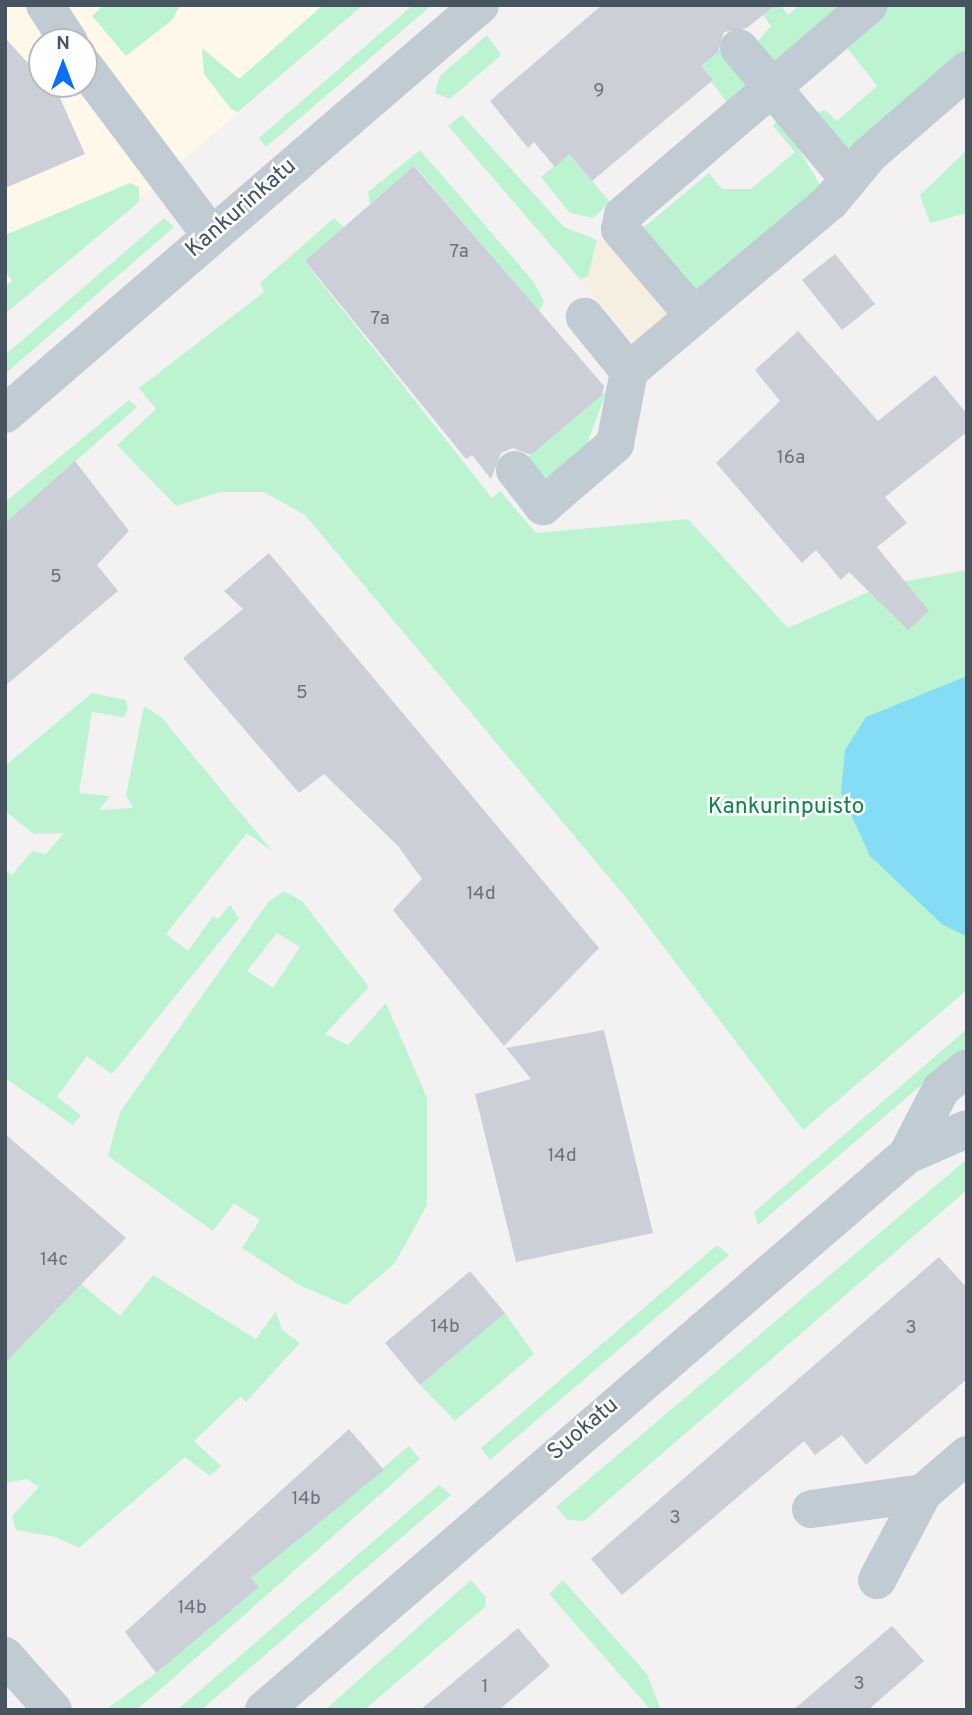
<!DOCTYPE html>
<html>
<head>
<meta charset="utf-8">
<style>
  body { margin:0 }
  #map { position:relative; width:972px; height:1715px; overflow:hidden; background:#f3f1f1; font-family:Overpass,sans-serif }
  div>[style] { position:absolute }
  .commercial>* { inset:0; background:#fef8ea }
  .green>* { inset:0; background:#bcf4d2 }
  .sand>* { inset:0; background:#f5efe1 }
  .water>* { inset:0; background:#85ddf5 }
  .building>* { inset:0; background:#cccfd7 }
  .minor>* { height:38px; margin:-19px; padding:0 19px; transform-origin:19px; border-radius:19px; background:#c0cbd4 }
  span { translate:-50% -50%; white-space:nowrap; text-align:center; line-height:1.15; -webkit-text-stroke:5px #fff; paint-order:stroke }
  .number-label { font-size:19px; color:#68737e }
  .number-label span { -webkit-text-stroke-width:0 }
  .street-label { font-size:23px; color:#465460 }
  .park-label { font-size:23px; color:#0e854a }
  .frame { position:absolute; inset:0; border:7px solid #465460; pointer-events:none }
  .north { position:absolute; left:28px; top:28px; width:70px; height:70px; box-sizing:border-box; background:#fff; border:2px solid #b5bbbf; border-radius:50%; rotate:0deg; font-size:19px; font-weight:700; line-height:28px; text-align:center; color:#465460 }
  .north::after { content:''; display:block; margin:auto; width:24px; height:32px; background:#066ef7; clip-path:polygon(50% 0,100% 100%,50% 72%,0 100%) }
</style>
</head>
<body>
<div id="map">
  <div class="commercial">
    <div style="clip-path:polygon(evenodd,5px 5px,363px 5px,5px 314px,5px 5px,42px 42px,84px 42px,84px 84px,42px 84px,42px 42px)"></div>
  </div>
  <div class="green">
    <div style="clip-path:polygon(104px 5px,178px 5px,179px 7px,172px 20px,126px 56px,92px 16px)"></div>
    <div style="clip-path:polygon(323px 5px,363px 5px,238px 112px,231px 109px,204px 74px,202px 48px,239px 79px)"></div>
    <div style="clip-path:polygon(413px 5px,432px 5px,266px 147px,259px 138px)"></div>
    <div style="clip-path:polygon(756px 5px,780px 5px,788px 15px,799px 5px,854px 5px,777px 73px,758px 41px,771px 26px)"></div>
    <div style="clip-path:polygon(880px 5px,967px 5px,967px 55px,846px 156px,811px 114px,825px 110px,837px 121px,877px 86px,841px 40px)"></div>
    <div style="clip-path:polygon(487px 35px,501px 55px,450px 99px,435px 93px,440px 76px)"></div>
    <div style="clip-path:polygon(721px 49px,756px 91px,732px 110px,693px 56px)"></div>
    <div style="clip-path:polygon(462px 115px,564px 227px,597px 240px,588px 277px,580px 279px,448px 126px)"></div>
    <div style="clip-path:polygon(780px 117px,823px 190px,700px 296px,637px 233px,709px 173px,722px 189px,751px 189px,795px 152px,773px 126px)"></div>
    <div style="clip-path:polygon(420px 150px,533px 281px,544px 301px,539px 311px,415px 166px,370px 204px,368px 192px)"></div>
    <div style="clip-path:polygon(967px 150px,967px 213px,930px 223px,920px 195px)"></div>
    <div style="clip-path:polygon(569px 154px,610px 202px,593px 218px,570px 213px,541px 177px)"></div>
    <div style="clip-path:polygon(130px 183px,139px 187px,139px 202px,5px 314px,5px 287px,12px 281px,5px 271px,5px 235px)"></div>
    <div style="clip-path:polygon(164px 218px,174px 227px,5px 374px,5px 355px)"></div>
    <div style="clip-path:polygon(334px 218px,344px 227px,305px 262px,492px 498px,500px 491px,536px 533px,688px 519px,788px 628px,884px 585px,967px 570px,967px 990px,803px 1130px,628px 900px,305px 515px,264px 492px,220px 492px,176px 506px,117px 445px,156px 409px,139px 388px,264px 292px,260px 283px)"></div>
    <div style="clip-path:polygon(607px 390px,587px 444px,542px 482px,519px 465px)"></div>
    <div style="clip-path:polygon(129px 400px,137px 407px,5px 523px,5px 502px)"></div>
    <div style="clip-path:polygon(92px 693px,126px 700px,128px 710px,124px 717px,92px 712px,79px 793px,110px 796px,99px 810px,133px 808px,126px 795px,144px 706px,161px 717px,273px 852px,247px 833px,166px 934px,188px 951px,213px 916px,218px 919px,230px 905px,239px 918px,112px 1074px,87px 1056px,57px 1097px,81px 1115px,73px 1125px,5px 1078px,5px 870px,12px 875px,32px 851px,46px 854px,64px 833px,34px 834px,5px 811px,5px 766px)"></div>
    <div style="clip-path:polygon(evenodd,284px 891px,302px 901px,369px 987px,325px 1034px,348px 1045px,386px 1003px,427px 1098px,427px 1205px,395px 1263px,346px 1305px,301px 1286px,242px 1248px,260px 1220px,234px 1203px,213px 1231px,108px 1156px,120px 1112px,269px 901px,284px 891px,277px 933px,300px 947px,273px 988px,247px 971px,277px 933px)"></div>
    <div style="clip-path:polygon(967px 1029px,967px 1046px,758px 1225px,754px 1212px)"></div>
    <div style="clip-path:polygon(967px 1159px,967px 1190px,584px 1521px,568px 1520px,556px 1507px)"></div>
    <div style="clip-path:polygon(717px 1245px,729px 1255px,490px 1460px,481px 1448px)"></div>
    <div style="clip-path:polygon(153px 1275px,256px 1339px,276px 1311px,282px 1330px,300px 1343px,246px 1402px,241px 1396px,194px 1441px,221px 1466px,210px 1476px,185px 1457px,79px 1548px,56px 1537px,16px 1530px,12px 1516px,39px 1487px,27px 1479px,5px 1483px,5px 1355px,10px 1358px,81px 1284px,120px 1316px)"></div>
    <div style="clip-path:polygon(505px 1313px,534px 1354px,455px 1421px,420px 1385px)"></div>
    <div style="clip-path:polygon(409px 1446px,420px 1459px,162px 1688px,136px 1710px,105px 1710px,156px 1673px,251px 1578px)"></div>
    <div style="clip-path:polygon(439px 1485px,451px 1495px,201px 1710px,177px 1710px)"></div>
    <div style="clip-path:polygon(471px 1580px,486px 1597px,485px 1607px,364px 1710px,325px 1710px)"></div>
    <div style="clip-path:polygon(563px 1580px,647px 1674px,661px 1710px,651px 1710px,549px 1594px)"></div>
  </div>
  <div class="sand">
    <div style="clip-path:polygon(597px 240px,615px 243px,674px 309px,635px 344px,580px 279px,588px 276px)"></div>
  </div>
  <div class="water">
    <div style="clip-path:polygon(967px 676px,967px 934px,964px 935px,943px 925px,870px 856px,841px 793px,845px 750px,866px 717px)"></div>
  </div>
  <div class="building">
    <div style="clip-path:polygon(602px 5px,775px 5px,747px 28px,724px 32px,718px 52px,701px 66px,713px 80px,592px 181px,569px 154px,555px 167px,534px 142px,528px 148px,490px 101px)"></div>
    <div style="clip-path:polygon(5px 38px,60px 98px,85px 154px,5px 188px)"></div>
    <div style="clip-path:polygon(414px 166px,604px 386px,602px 395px,531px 455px,513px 448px,501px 453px,491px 479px,472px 455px,466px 459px,305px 261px)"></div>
    <div style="clip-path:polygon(835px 254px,875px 304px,842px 330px,802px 280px)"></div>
    <div style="clip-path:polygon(798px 331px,878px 421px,935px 375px,967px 414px,967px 432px,885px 497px,907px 523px,877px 547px,929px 611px,908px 630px,849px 572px,841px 580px,816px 550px,802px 563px,716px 463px,780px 401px,755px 370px)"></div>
    <div style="clip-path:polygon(75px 461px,129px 531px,97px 565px,118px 591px,5px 686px,5px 523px)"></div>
    <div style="clip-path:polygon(269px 553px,599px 948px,504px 1046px,393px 910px,422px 879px,398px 846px,324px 774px,299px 793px,183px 658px,243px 609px,224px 591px)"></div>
    <div style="clip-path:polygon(604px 1030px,653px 1233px,516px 1262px,475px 1094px,531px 1079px,506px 1048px)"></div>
    <div style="clip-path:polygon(5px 1134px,126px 1238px,5px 1363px)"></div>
    <div style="clip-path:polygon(939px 1257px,967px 1288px,967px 1379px,866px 1465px,842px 1435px,815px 1455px,804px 1441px,622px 1595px,591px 1559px)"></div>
    <div style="clip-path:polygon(470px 1271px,505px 1313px,420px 1385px,385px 1343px)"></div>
    <div style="clip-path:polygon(349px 1429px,384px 1470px,251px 1578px,259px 1587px,156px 1673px,125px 1632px)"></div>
    <div style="clip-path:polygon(892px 1626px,924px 1661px,868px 1710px,793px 1710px)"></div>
    <div style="clip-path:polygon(518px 1628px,550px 1666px,499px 1710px,420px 1710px)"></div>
  </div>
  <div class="minor">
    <div style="left:45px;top:5px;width:44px;rotate:57deg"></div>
    <div style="left:739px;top:48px;width:171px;rotate:50deg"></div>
    <div style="left:84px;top:66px;width:211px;rotate:53.1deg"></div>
    <div style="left:694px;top:316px;width:177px;rotate:-40deg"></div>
    <div style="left:830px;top:202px;width:61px;rotate:-50.3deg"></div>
    <div style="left:869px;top:155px;width:130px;rotate:-40.9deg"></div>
    <div style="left:629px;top:371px;width:85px;rotate:-40.2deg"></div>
    <div style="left:694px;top:316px;width:114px;rotate:-130.4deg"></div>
    <div style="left:620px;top:229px;width:14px;rotate:-78deg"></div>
    <div style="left:623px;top:215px;width:323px;rotate:-40.5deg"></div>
    <div style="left:5px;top:414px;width:627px;rotate:-40.73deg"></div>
    <div style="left:515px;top:470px;width:46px;rotate:52.1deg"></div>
    <div style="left:543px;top:506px;width:95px;rotate:-40.7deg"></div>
    <div style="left:615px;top:444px;width:74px;rotate:-79.1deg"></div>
    <div style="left:629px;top:371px;width:70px;rotate:-129.2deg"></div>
    <div style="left:907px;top:1155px;width:74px;rotate:-62.7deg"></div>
    <div style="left:941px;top:1089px;width:33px;rotate:-39deg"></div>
    <div style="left:811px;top:1509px;width:113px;rotate:-8.1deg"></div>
    <div style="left:877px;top:1580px;width:98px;rotate:-62.1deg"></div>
    <div style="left:923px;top:1493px;width:58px;rotate:-40.8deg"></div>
    <div style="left:5px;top:1656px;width:72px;rotate:48.4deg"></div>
    <div style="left:264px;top:1710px;width:849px;rotate:-40.8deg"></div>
    <div style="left:907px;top:1155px;width:65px;rotate:-23.4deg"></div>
  </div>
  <div class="number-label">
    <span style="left:599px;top:92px">9</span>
    <span style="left:459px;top:253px">7a</span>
    <span style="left:380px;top:320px">7a</span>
    <span style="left:791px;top:459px">16a</span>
    <span style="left:56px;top:578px">5</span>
    <span style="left:302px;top:694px">5</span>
    <span style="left:481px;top:895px">14d</span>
    <span style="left:562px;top:1157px">14d</span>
    <span style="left:54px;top:1261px">14c</span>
    <span style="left:445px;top:1328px">14b</span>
    <span style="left:911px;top:1329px">3</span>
    <span style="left:306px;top:1500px">14b</span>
    <span style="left:675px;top:1519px">3</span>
    <span style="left:192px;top:1609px">14b</span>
    <span style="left:859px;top:1685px">3</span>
    <span style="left:485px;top:1688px">1</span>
  </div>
  <div class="street-label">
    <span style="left:242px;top:209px;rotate:-41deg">Kankurinkatu</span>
    <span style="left:584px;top:1430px;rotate:-40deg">Suokatu</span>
  </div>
  <div class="park-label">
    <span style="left:786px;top:808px">Kankurinpuisto</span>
  </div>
  <div class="frame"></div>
  <div class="north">N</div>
</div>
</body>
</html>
